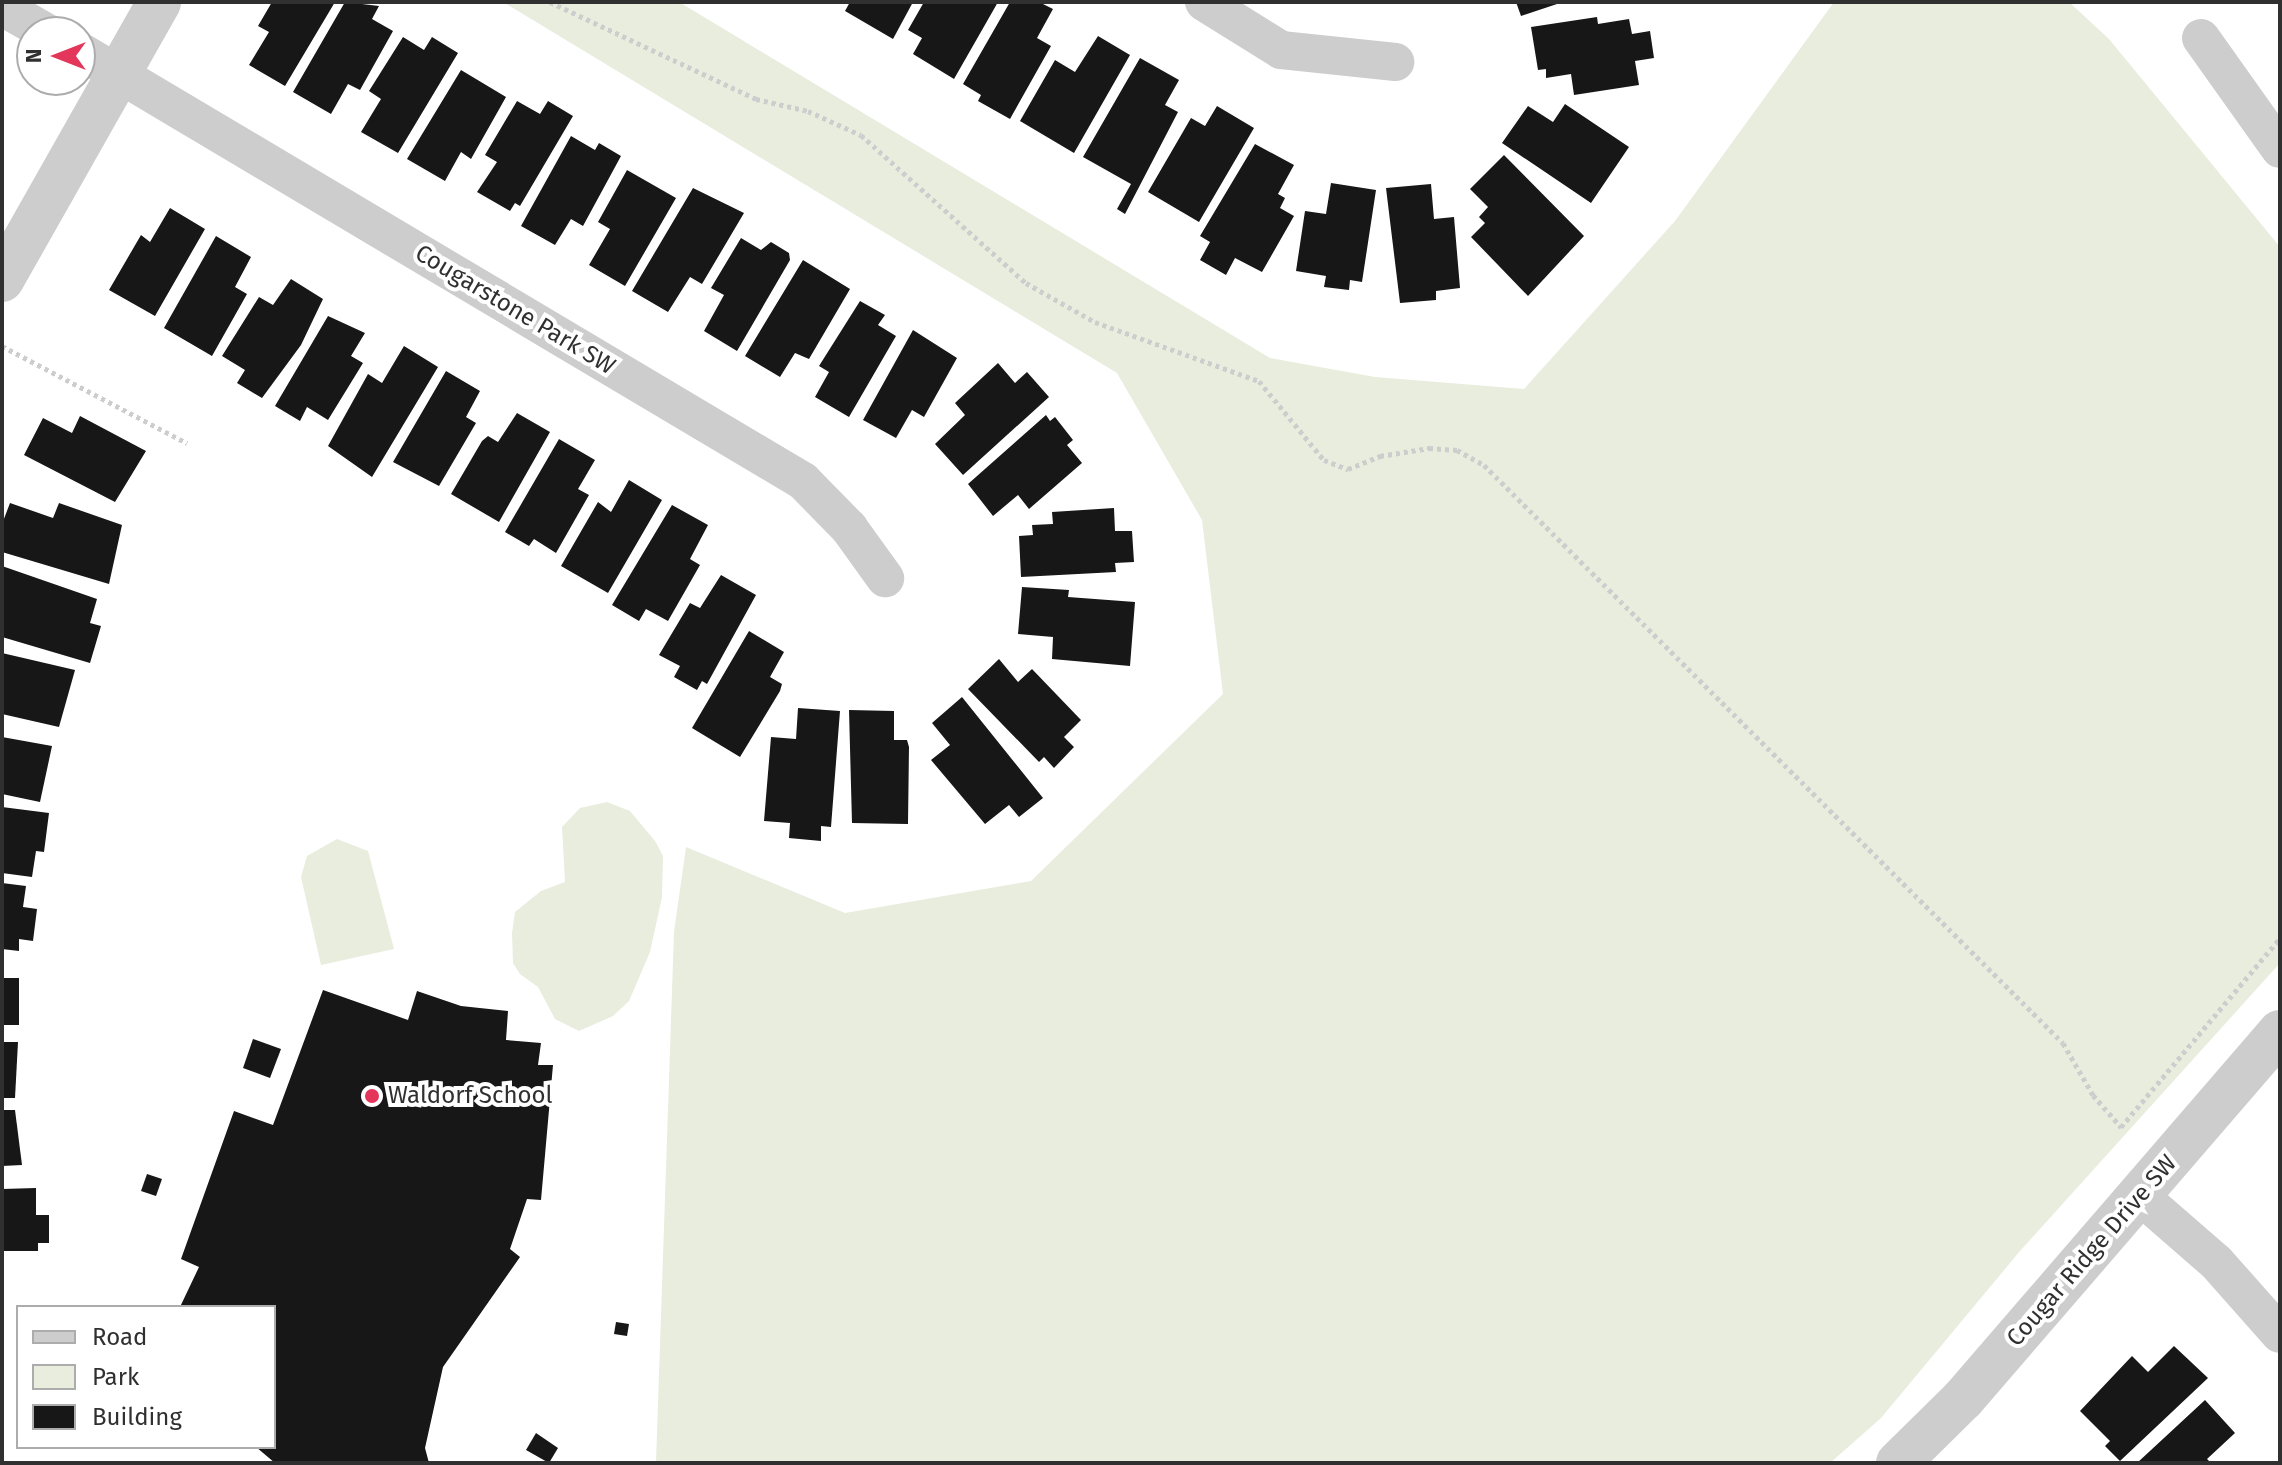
<!DOCTYPE html>
<html>
<head>
<meta charset="utf-8">
<style>
  body { margin:0 }
  #map { position:relative; width:2282px; height:1465px; overflow:hidden; background:#fff; font-family:"Fira Sans",sans-serif }
  div>[style] { position:absolute }
  .green>* { inset:0; background:#e8edde }
  .building>* { inset:0; background:#171717 }
  .path>* { height:5px; margin-top:-2.5px; transform-origin:0; background:repeating-linear-gradient(90deg,#cdcdcd 0 4px,transparent 0 8px) }
  .minor>* { height:38px; margin:-19px; padding:0 19px; transform-origin:19px; border-radius:19px; background:#cdcdcd }
  .tertiary>* { height:44px; margin:-22px; padding:0 22px; transform-origin:22px; border-radius:22px; background:#cdcdcd }
  .dots>* { width:22px; height:22px; translate:-50% -50%; box-sizing:border-box; border:4px solid #fff; border-radius:50% }
  span { translate:-50% -50%; white-space:nowrap; text-align:center; line-height:1.15; -webkit-text-stroke:8px #fff; paint-order:stroke }
  .street-label { font-size:24px; color:#303030 }
  .poi-label { font-size:24px; color:#303030 }
  .left { translate:0 -50%; text-align:left }
  .frame { position:absolute; inset:0; border:4px solid #303030; pointer-events:none }
  .legend { position:absolute; left:16px; top:1305px; width:260px; height:144px; box-sizing:border-box; background:#fff; border:2px solid #acacac; margin:0; padding:10px 14px; list-style:none; font-size:24px; color:#303030 }
  .legend li { display:flex; align-items:center; gap:16px; height:40px }
  .legend b { width:40px; border:2px solid #acacac }
  .north { position:absolute; left:16px; top:16px; width:80px; height:80px; box-sizing:border-box; background:#fff; border:2px solid #acacac; border-radius:50%; rotate:270deg; font-size:22px; font-weight:700; line-height:32px; text-align:center; color:#303030 }
  .north::after { content:''; display:block; margin:auto; width:28px; height:36px; background:#e4355a; clip-path:polygon(50% 0,100% 100%,50% 72%,0 100%) }
</style>
</head>
<body>
<div id="map">
  <div class="green">
    <div style="clip-path:polygon(503px 2px,679px 2px,1270px 358px,1375px 377px,1524px 389px,1675px 221px,1834px 2px,2069px 2px,2109px 39px,2280px 247px,2280px 963px,2020px 1251px,1881px 1418px,1830px 1463px,656px 1463px,674px 932px,686px 847px,845px 913px,1031px 881px,1223px 694px,1202px 520px,1117px 373px)"></div>
    <div style="clip-path:polygon(607px 802px,630px 811px,655px 841px,663px 856px,662px 897px,650px 952px,629px 1001px,613px 1016px,579px 1031px,555px 1019px,538px 987px,520px 974px,513px 963px,512px 933px,515px 912px,541px 891px,565px 882px,562px 827px,580px 808px)"></div>
    <div style="clip-path:polygon(337px 839px,368px 851px,394px 949px,321px 965px,301px 877px,307px 856px)"></div>
  </div>
  <div class="building">
    <div style="clip-path:polygon(272px 2px,335px 2px,285px 86px,249px 65px,269px 32px,258px 26px)"></div>
    <div style="clip-path:polygon(345px 2px,379px 6px,372px 19px,393px 31px,360px 90px,348px 84px,331px 114px,293px 92px)"></div>
    <div style="clip-path:polygon(850px 2px,913px 2px,893px 39px,845px 11px)"></div>
    <div style="clip-path:polygon(924px 2px,998px 2px,954px 79px,913px 54px,922px 38px,908px 30px)"></div>
    <div style="clip-path:polygon(1010px 2px,1039px 2px,1053px 9px,1037px 38px,1051px 46px,1010px 119px,978px 101px,981px 95px,963px 84px)"></div>
    <div style="clip-path:polygon(1516px 2px,1559px 2px,1560px 3px,1521px 16px)"></div>
    <div style="clip-path:polygon(1597px 17px,1598px 24px,1629px 19px,1632px 34px,1650px 31px,1654px 58px,1635px 61px,1639px 85px,1574px 95px,1571px 74px,1546px 78px,1546px 69px,1538px 70px,1531px 27px)"></div>
    <div style="clip-path:polygon(1098px 36px,1130px 55px,1074px 153px,1020px 121px,1055px 60px,1075px 72px)"></div>
    <div style="clip-path:polygon(403px 37px,424px 50px,432px 37px,458px 53px,398px 153px,361px 132px,381px 99px,369px 91px)"></div>
    <div style="clip-path:polygon(1140px 58px,1179px 80px,1165px 105px,1178px 112px,1125px 214px,1117px 209px,1131px 184px,1083px 157px)"></div>
    <div style="clip-path:polygon(461px 70px,506px 97px,471px 159px,461px 152px,445px 181px,407px 159px)"></div>
    <div style="clip-path:polygon(517px 101px,540px 114px,548px 101px,573px 116px,520px 206px,515px 203px,510px 211px,477px 192px,497px 162px,485px 155px)"></div>
    <div style="clip-path:polygon(1565px 104px,1629px 147px,1591px 203px,1502px 143px,1528px 106px,1553px 122px)"></div>
    <div style="clip-path:polygon(1217px 106px,1254px 128px,1199px 222px,1148px 192px,1191px 118px,1205px 126px)"></div>
    <div style="clip-path:polygon(571px 136px,595px 150px,599px 143px,621px 156px,583px 226px,571px 219px,555px 245px,521px 226px)"></div>
    <div style="clip-path:polygon(1255px 144px,1294px 165px,1278px 194px,1285px 198px,1280px 208px,1294px 216px,1262px 272px,1235px 258px,1226px 275px,1200px 260px,1210px 242px,1200px 236px)"></div>
    <div style="clip-path:polygon(1504px 155px,1584px 236px,1528px 296px,1471px 237px,1485px 223px,1479px 217px,1488px 207px,1470px 189px)"></div>
    <div style="clip-path:polygon(627px 170px,676px 198px,625px 286px,589px 265px,610px 229px,598px 222px)"></div>
    <div style="clip-path:polygon(1331px 183px,1376px 190px,1362px 282px,1350px 280px,1349px 290px,1324px 287px,1326px 276px,1296px 271px,1305px 211px,1326px 214px)"></div>
    <div style="clip-path:polygon(1431px 184px,1434px 219px,1454px 217px,1460px 288px,1436px 291px,1436px 300px,1400px 303px,1386px 188px)"></div>
    <div style="clip-path:polygon(693px 188px,744px 213px,702px 284px,690px 277px,668px 312px,632px 291px)"></div>
    <div style="clip-path:polygon(170px 208px,205px 229px,155px 316px,109px 290px,141px 235px,150px 242px)"></div>
    <div style="clip-path:polygon(216px 236px,251px 257px,235px 287px,247px 294px,212px 356px,164px 328px)"></div>
    <div style="clip-path:polygon(741px 238px,761px 250px,771px 242px,789px 253px,790px 260px,737px 351px,704px 331px,724px 295px,711px 288px)"></div>
    <div style="clip-path:polygon(803px 260px,850px 289px,809px 359px,795px 353px,780px 377px,745px 356px)"></div>
    <div style="clip-path:polygon(291px 279px,323px 299px,301px 345px,262px 398px,237px 383px,245px 370px,222px 356px,259px 297px,273px 305px)"></div>
    <div style="clip-path:polygon(860px 301px,885px 315px,878px 325px,896px 336px,849px 417px,815px 397px,829px 372px,819px 366px)"></div>
    <div style="clip-path:polygon(328px 316px,365px 333px,351px 356px,363px 363px,328px 420px,307px 407px,300px 421px,275px 406px)"></div>
    <div style="clip-path:polygon(913px 330px,957px 358px,924px 417px,912px 410px,896px 438px,863px 420px)"></div>
    <div style="clip-path:polygon(404px 346px,438px 367px,372px 477px,328px 446px,368px 374px,382px 383px)"></div>
    <div style="clip-path:polygon(998px 363px,1015px 383px,1027px 372px,1049px 397px,963px 475px,935px 444px,965px 415px,955px 403px)"></div>
    <div style="clip-path:polygon(446px 371px,480px 391px,466px 417px,476px 423px,439px 486px,393px 462px)"></div>
    <div style="clip-path:polygon(517px 413px,550px 432px,499px 522px,451px 494px,482px 441px,488px 436px,498px 442px)"></div>
    <div style="clip-path:polygon(1046px 415px,1050px 421px,1055px 417px,1073px 440px,1067px 445px,1082px 463px,1029px 509px,1018px 495px,993px 516px,968px 484px)"></div>
    <div style="clip-path:polygon(80px 416px,146px 451px,115px 502px,24px 455px,43px 418px,72px 433px)"></div>
    <div style="clip-path:polygon(559px 439px,595px 460px,578px 489px,589px 495px,556px 553px,534px 539px,529px 546px,505px 532px)"></div>
    <div style="clip-path:polygon(629px 480px,662px 500px,608px 593px,561px 566px,598px 502px,611px 512px)"></div>
    <div style="clip-path:polygon(10px 503px,53px 518px,59px 503px,122px 525px,109px 584px,2px 552px,2px 524px)"></div>
    <div style="clip-path:polygon(672px 505px,708px 525px,690px 559px,700px 565px,668px 621px,646px 609px,639px 621px,612px 605px)"></div>
    <div style="clip-path:polygon(1114px 508px,1115px 531px,1132px 531px,1134px 562px,1115px 563px,1116px 572px,1021px 577px,1019px 536px,1033px 535px,1032px 525px,1053px 524px,1052px 512px)"></div>
    <div style="clip-path:polygon(2px 566px,97px 599px,90px 623px,101px 626px,90px 663px,2px 637px)"></div>
    <div style="clip-path:polygon(721px 575px,756px 595px,707px 684px,702px 681px,697px 690px,674px 677px,680px 666px,659px 655px,690px 603px,700px 608px)"></div>
    <div style="clip-path:polygon(1022px 587px,1069px 590px,1068px 597px,1135px 602px,1130px 666px,1052px 659px,1053px 637px,1018px 634px)"></div>
    <div style="clip-path:polygon(749px 631px,784px 652px,770px 677px,782px 684px,780px 691px,740px 757px,692px 728px)"></div>
    <div style="clip-path:polygon(2px 653px,75px 670px,59px 727px,2px 714px)"></div>
    <div style="clip-path:polygon(999px 659px,1018px 682px,1032px 669px,1081px 720px,1064px 737px,1074px 747px,1054px 768px,1044px 757px,1039px 762px,968px 689px)"></div>
    <div style="clip-path:polygon(962px 697px,1043px 798px,1019px 817px,1009px 805px,985px 824px,931px 760px,950px 745px,932px 723px)"></div>
    <div style="clip-path:polygon(798px 708px,840px 711px,831px 827px,821px 826px,821px 841px,789px 838px,790px 823px,764px 821px,771px 737px,796px 739px)"></div>
    <div style="clip-path:polygon(849px 710px,894px 711px,894px 740px,907px 740px,909px 747px,908px 824px,852px 823px)"></div>
    <div style="clip-path:polygon(2px 737px,52px 746px,40px 802px,2px 794px)"></div>
    <div style="clip-path:polygon(2px 807px,49px 813px,44px 852px,36px 851px,32px 877px,2px 873px)"></div>
    <div style="clip-path:polygon(2px 883px,26px 886px,23px 907px,37px 909px,33px 941px,19px 939px,19px 951px,2px 949px)"></div>
    <div style="clip-path:polygon(2px 978px,19px 978px,19px 1025px,2px 1025px)"></div>
    <div style="clip-path:polygon(323px 990px,408px 1020px,417px 991px,461px 1006px,508px 1011px,506px 1040px,541px 1043px,538px 1065px,553px 1065px,541px 1200px,527px 1199px,510px 1249px,520px 1257px,443px 1367px,425px 1448px,429px 1463px,275px 1463px,256px 1447px,274px 1447px,274px 1307px,180px 1307px,199px 1267px,181px 1259px,234px 1111px,273px 1125px)"></div>
    <div style="clip-path:polygon(253px 1039px,281px 1049px,270px 1078px,243px 1068px)"></div>
    <div style="clip-path:polygon(2px 1042px,18px 1042px,15px 1098px,2px 1098px)"></div>
    <div style="clip-path:polygon(2px 1110px,15px 1110px,22px 1165px,2px 1166px)"></div>
    <div style="clip-path:polygon(147px 1174px,162px 1179px,156px 1196px,141px 1191px)"></div>
    <div style="clip-path:polygon(36px 1188px,36px 1215px,49px 1215px,49px 1243px,38px 1243px,38px 1251px,2px 1251px,2px 1189px)"></div>
    <div style="clip-path:polygon(616px 1322px,629px 1324px,627px 1336px,614px 1334px)"></div>
    <div style="clip-path:polygon(2174px 1346px,2208px 1378px,2120px 1461px,2105px 1446px,2110px 1441px,2080px 1411px,2132px 1356px,2148px 1372px)"></div>
    <div style="clip-path:polygon(2205px 1400px,2235px 1433px,2207px 1459px,2211px 1463px,2137px 1463px)"></div>
    <div style="clip-path:polygon(536px 1433px,558px 1448px,549px 1463px,526px 1450px)"></div>
  </div>
  <div class="path">
    <div style="left:550px;top:2px;width:228px;rotate:25.2deg"></div>
    <div style="left:756px;top:99px;width:53px;rotate:13deg"></div>
    <div style="left:808px;top:111px;width:58px;rotate:24.4deg"></div>
    <div style="left:861px;top:135px;width:222px;rotate:41.9deg"></div>
    <div style="left:1026px;top:283px;width:79px;rotate:29.5deg"></div>
    <div style="left:1095px;top:322px;width:174px;rotate:19.8deg"></div>
    <div style="left:1259px;top:381px;width:102px;rotate:50.6deg"></div>
    <div style="left:1324px;top:460px;width:26px;rotate:21deg"></div>
    <div style="left:1348px;top:469px;width:35px;rotate:-22deg"></div>
    <div style="left:1380px;top:456px;width:50px;rotate:-9.3deg"></div>
    <div style="left:1429px;top:448px;width:28px;rotate:4deg"></div>
    <div style="left:1457px;top:450px;width:31px;rotate:29deg"></div>
    <div style="left:1484px;top:465px;width:818px;rotate:44.95deg"></div>
    <div style="left:2063px;top:1043px;width:60px;rotate:60deg"></div>
    <div style="left:2093px;top:1095px;width:43px;rotate:48.8deg"></div>
    <div style="left:2121px;top:1127px;width:247px;rotate:-49.9deg"></div>
    <div style="left:2px;top:346px;width:209px;rotate:27.7deg"></div>
  </div>
  <div class="minor">
    <div style="left:1204px;top:2px;width:91px;rotate:31.9deg"></div>
    <div style="left:1281px;top:50px;width:115px;rotate:6deg"></div>
    <div style="left:2px;top:7px;width:51px;rotate:29.6deg"></div>
    <div style="left:2201px;top:38px;width:136px;rotate:54.6deg"></div>
    <div style="left:80px;top:51px;width:841px;rotate:30.74deg"></div>
    <div style="left:803px;top:481px;width:66px;rotate:45.6deg"></div>
    <div style="left:849px;top:528px;width:62px;rotate:54.2deg"></div>
    <div style="left:2140px;top:1196px;width:101px;rotate:41deg"></div>
    <div style="left:2216px;top:1262px;width:96px;rotate:48.4deg"></div>
  </div>
  <div class="tertiary">
    <div style="left:2px;top:280px;width:319px;rotate:-60.5deg"></div>
    <div style="left:1898px;top:1463px;width:91px;rotate:-44.6deg"></div>
    <div style="left:1963px;top:1399px;width:485px;rotate:-49.2deg"></div>
  </div>
  <div class="dots">
    <div style="left:372px;top:1096px;background:#e4355a"></div>
  </div>
  <div class="street-label">
    <span style="left:515px;top:310px;rotate:31deg">Cougarstone Park SW</span>
    <span style="left:2092px;top:1251px;rotate:-49deg">Cougar Ridge Drive SW</span>
  </div>
  <div class="poi-label">
    <span class="left" style="left:388px;top:1096px">Waldorf School</span>
  </div>
  <div class="frame"></div>
  <ul class="legend">
  <li><b style="height:10px;background:#cdcdcd"></b>Road</li>
  <li><b style="height:22px;background:#e8edde"></b>Park</li>
  <li><b style="height:22px;background:#171717"></b>Building</li>
  </ul>
  <div class="north">N</div>
</div>
</body>
</html>
